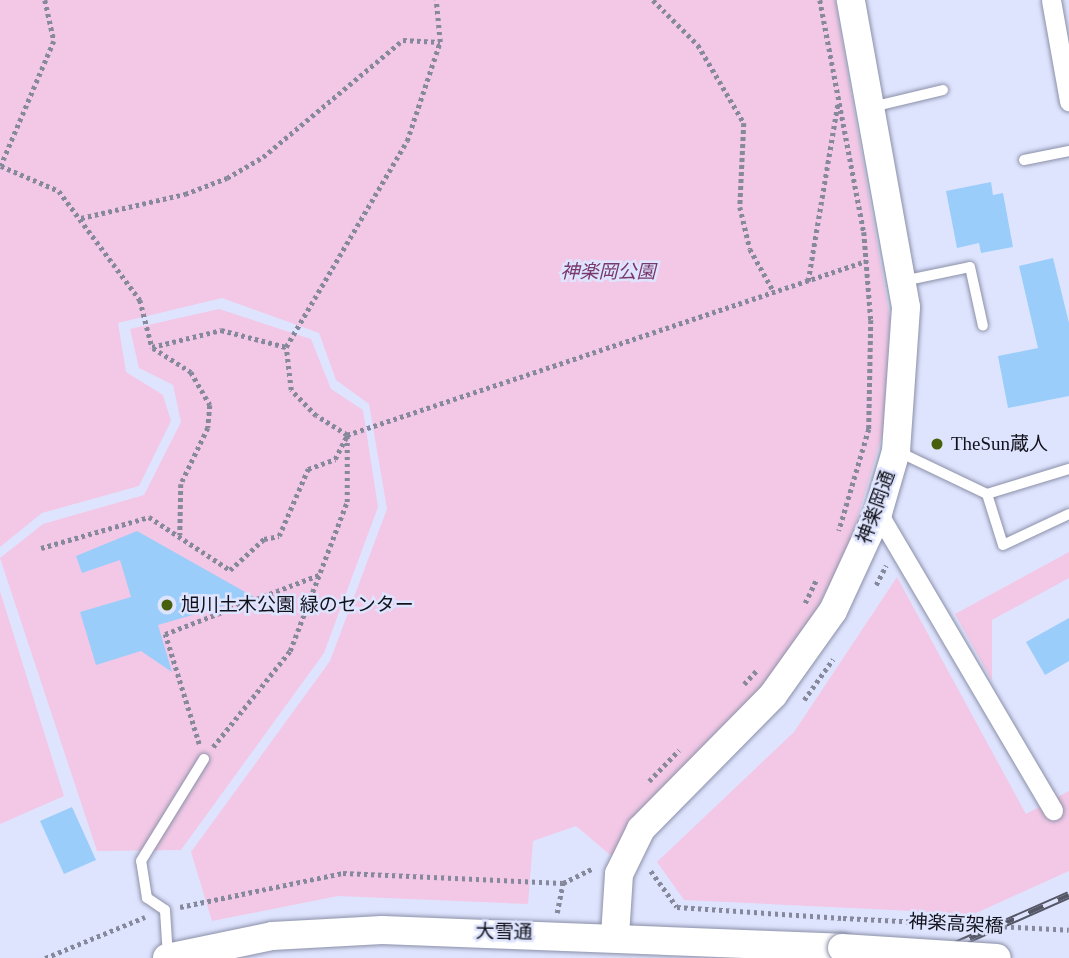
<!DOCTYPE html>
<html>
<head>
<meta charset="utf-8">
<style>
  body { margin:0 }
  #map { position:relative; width:1069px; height:958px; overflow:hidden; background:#dfe4fe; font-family:"Times New Roman","Noto Sans JP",serif }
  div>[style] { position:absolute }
  .green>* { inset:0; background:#f2c8e6 }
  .building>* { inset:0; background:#9bcdfa }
  .path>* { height:4.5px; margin-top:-2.25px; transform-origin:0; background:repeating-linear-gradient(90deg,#85899b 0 3.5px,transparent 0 7px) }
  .roads { filter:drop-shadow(0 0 2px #8b90a8) drop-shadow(0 0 2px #8b90a8) }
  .lane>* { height:10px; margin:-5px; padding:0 5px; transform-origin:5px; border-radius:5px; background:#fff }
  .street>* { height:19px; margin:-9.5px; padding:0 9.5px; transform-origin:9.5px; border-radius:9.5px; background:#fff }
  .secondary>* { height:28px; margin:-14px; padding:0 14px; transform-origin:14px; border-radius:14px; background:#fff }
  .rail>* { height:8px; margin-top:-4px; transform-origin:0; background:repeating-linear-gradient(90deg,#dfe4fe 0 16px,#555766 0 32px); box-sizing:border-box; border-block:2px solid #555766 }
  .path-bridge>* { height:4.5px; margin-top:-2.25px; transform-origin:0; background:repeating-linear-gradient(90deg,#85899b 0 3.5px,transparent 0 7px) }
  .bridges { filter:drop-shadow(0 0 2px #8b90a8) drop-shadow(0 0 2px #8b90a8) }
  .secondary-bridge>* { height:28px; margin:-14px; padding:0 14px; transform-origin:14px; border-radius:14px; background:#fff }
  .dots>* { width:19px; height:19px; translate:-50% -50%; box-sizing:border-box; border:4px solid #dfe4fe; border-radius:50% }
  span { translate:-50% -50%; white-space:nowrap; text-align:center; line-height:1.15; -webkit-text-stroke:5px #dfe4fe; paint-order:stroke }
  .park-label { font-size:19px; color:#7a396c; font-style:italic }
  .poi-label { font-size:19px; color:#11121b }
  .left { translate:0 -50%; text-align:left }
  .street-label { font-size:19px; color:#11121b }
</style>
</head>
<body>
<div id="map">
  <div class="green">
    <div style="clip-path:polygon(0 0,835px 0,890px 318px,883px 432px,850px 544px,801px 640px,615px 859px,576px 826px,533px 841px,528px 904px,338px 896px,212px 921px,191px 852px,330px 661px,387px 509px,369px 404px,336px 380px,319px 333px,222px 298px,118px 323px,126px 372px,163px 395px,171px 421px,139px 486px,42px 513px,0 547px)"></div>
    <div style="clip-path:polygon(219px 309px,311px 339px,331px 389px,363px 410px,378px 507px,324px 653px,181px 850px,97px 851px,0 558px,43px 524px,144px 495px,181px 422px,173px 385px,139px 368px,130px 329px)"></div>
    <div style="clip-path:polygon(1069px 552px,1069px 578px,992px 620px,992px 681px,955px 614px)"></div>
    <div style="clip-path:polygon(897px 577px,1026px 814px,1069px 791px,1069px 871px,974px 914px,684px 900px,657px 862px,794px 732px)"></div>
    <div style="clip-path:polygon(0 591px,64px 796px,0 824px)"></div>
  </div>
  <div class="building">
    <div style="clip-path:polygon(991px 182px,993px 195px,1003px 193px,1013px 247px,981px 253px,979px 243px,957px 248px,946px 191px)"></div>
    <div style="clip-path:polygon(1053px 258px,1069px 323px,1069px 396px,1008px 408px,998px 356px,1038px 348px,1019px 266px)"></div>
    <div style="clip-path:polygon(137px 531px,254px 597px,158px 625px,172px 672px,141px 651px,96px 665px,80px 612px,131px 597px,120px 560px,82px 573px,76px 556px)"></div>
    <div style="clip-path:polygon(1069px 618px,1069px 661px,1045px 675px,1026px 642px)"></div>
    <div style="clip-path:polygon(72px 807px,96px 860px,64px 874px,40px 821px)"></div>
  </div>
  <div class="path">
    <div style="left:45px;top:0;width:42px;rotate:77.6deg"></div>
    <div style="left:54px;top:41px;width:136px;rotate:113deg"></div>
    <div style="left:1px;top:166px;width:63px;rotate:23.3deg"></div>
    <div style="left:59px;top:191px;width:136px;rotate:53.4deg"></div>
    <div style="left:140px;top:300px;width:49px;rotate:75.7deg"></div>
    <div style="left:152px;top:347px;width:71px;rotate:-13.8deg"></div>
    <div style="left:221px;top:330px;width:67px;rotate:14.7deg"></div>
    <div style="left:653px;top:0;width:64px;rotate:45deg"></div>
    <div style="left:698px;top:45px;width:91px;rotate:59.5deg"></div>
    <div style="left:744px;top:123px;width:84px;rotate:92.7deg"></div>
    <div style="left:740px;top:207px;width:43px;rotate:76.6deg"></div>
    <div style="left:750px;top:249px;width:49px;rotate:60.8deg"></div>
    <div style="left:820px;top:0;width:236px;rotate:79.3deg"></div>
    <div style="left:864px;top:232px;width:88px;rotate:85.5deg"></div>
    <div style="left:871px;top:320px;width:109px;rotate:91.1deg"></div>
    <div style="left:869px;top:429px;width:106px;rotate:106.4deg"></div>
    <div style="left:81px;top:218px;width:107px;rotate:-13deg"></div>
    <div style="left:185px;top:194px;width:45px;rotate:-20.9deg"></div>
    <div style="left:227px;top:178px;width:42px;rotate:-30.3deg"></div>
    <div style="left:263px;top:157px;width:182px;rotate:-39.9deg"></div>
    <div style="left:403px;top:40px;width:37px;rotate:3deg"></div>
    <div style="left:808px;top:281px;width:181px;rotate:-80.5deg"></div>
    <div style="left:153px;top:348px;width:45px;rotate:32.3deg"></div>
    <div style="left:191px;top:372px;width:38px;rotate:60deg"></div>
    <div style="left:210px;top:405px;width:23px;rotate:95deg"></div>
    <div style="left:208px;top:428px;width:62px;rotate:115.7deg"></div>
    <div style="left:181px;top:484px;width:51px;rotate:91.1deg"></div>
    <div style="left:41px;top:548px;width:112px;rotate:-16deg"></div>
    <div style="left:149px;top:517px;width:97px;rotate:33.2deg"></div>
    <div style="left:230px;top:570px;width:46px;rotate:-42.4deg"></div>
    <div style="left:264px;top:539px;width:15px;rotate:-11deg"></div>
    <div style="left:279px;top:536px;width:73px;rotate:-66.6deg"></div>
    <div style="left:308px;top:469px;width:29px;rotate:-20deg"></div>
    <div style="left:335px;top:459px;width:27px;rotate:-63deg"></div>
    <div style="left:347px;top:435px;width:547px;rotate:-18.53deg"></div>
    <div style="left:876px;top:585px;width:22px;rotate:-63deg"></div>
    <div style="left:805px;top:603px;width:25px;rotate:-64deg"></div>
    <div style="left:744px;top:684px;width:19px;rotate:-47deg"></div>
    <div style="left:804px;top:700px;width:50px;rotate:-54.7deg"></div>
    <div style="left:199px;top:744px;width:115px;rotate:-107.2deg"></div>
    <div style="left:165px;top:634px;width:165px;rotate:-21deg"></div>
    <div style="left:213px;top:747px;width:123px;rotate:-51.3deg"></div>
    <div style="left:290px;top:651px;width:160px;rotate:-69.1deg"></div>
    <div style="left:347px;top:502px;width:67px;rotate:-90deg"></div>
    <div style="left:347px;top:435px;width:36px;rotate:-148deg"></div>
    <div style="left:316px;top:416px;width:36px;rotate:-134deg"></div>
    <div style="left:291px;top:390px;width:43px;rotate:-96.6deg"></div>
    <div style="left:286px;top:347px;width:239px;rotate:-59.6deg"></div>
    <div style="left:407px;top:141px;width:104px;rotate:-71.6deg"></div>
    <div style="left:440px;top:42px;width:42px;rotate:-95.4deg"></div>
    <div style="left:649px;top:781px;width:43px;rotate:-45.9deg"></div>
    <div style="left:651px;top:871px;width:44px;rotate:54.2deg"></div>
    <div style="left:677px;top:907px;width:166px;rotate:3.8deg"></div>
    <div style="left:180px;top:907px;width:167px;rotate:-11.8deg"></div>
    <div style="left:343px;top:873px;width:220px;rotate:2.6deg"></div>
    <div style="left:563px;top:883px;width:34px;rotate:-26deg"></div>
    <div style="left:557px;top:913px;width:31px;rotate:-79deg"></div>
    <div style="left:45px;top:958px;width:108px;rotate:-22.3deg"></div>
  </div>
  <div class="roads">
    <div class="lane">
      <div style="left:872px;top:107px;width:73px;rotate:-13.5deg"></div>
      <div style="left:1024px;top:160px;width:46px;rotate:-11.3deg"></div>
      <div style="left:903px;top:281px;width:68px;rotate:-11.8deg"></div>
      <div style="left:970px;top:267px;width:60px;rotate:77.6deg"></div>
      <div style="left:899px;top:452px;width:98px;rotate:25.5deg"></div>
      <div style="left:987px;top:494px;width:86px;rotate:-17deg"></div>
      <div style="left:987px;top:494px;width:53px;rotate:72.6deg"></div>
      <div style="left:1003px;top:545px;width:73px;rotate:-25.2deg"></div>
      <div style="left:168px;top:957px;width:47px;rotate:-93.7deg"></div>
      <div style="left:165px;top:910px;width:22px;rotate:-146deg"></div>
      <div style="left:147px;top:898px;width:37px;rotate:-99deg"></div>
      <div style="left:141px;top:861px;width:120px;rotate:-58.3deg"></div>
    </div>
    <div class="street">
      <div style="left:1051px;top:0;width:103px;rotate:79.9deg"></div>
      <div style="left:878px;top:513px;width:345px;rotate:59.5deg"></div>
    </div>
    <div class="secondary">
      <div style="left:615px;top:936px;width:62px;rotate:-86.3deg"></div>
      <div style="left:619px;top:874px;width:50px;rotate:-63.9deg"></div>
      <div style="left:641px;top:829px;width:188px;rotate:-45.4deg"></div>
      <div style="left:773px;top:695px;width:103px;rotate:-54.5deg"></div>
      <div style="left:833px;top:611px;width:108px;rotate:-65.3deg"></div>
      <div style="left:878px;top:513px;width:65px;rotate:-73.8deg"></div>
      <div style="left:896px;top:451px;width:144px;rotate:-86deg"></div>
      <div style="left:906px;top:307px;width:312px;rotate:-100.2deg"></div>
      <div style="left:167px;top:958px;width:107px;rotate:-11.8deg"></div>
      <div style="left:272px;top:936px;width:110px;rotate:-3.1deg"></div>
      <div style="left:382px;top:930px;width:460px;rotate:2.2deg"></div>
    </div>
  </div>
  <div class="rail">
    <div style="left:926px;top:958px;width:156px;rotate:-23.8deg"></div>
  </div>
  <div class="path-bridge">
    <div style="left:843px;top:918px;width:226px;rotate:3deg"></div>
  </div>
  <div class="bridges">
    <div class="secondary-bridge">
      <div style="left:842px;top:948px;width:155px;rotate:3.7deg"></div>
    </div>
  </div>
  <div class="dots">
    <div style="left:937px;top:444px;background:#47600d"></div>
    <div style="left:167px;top:605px;background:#47600d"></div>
  </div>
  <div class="park-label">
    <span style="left:608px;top:272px">神楽岡公園</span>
  </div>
  <div class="poi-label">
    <span class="left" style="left:951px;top:444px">TheSun蔵人</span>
    <span class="left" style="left:181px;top:605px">旭川土木公園 緑のセンター</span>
  </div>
  <div class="street-label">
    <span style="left:876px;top:507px;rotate:-70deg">神楽岡通</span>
    <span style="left:956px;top:924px;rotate:3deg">神楽高架橋</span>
    <span style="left:504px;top:932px;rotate:1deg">大雪通</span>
  </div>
</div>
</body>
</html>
